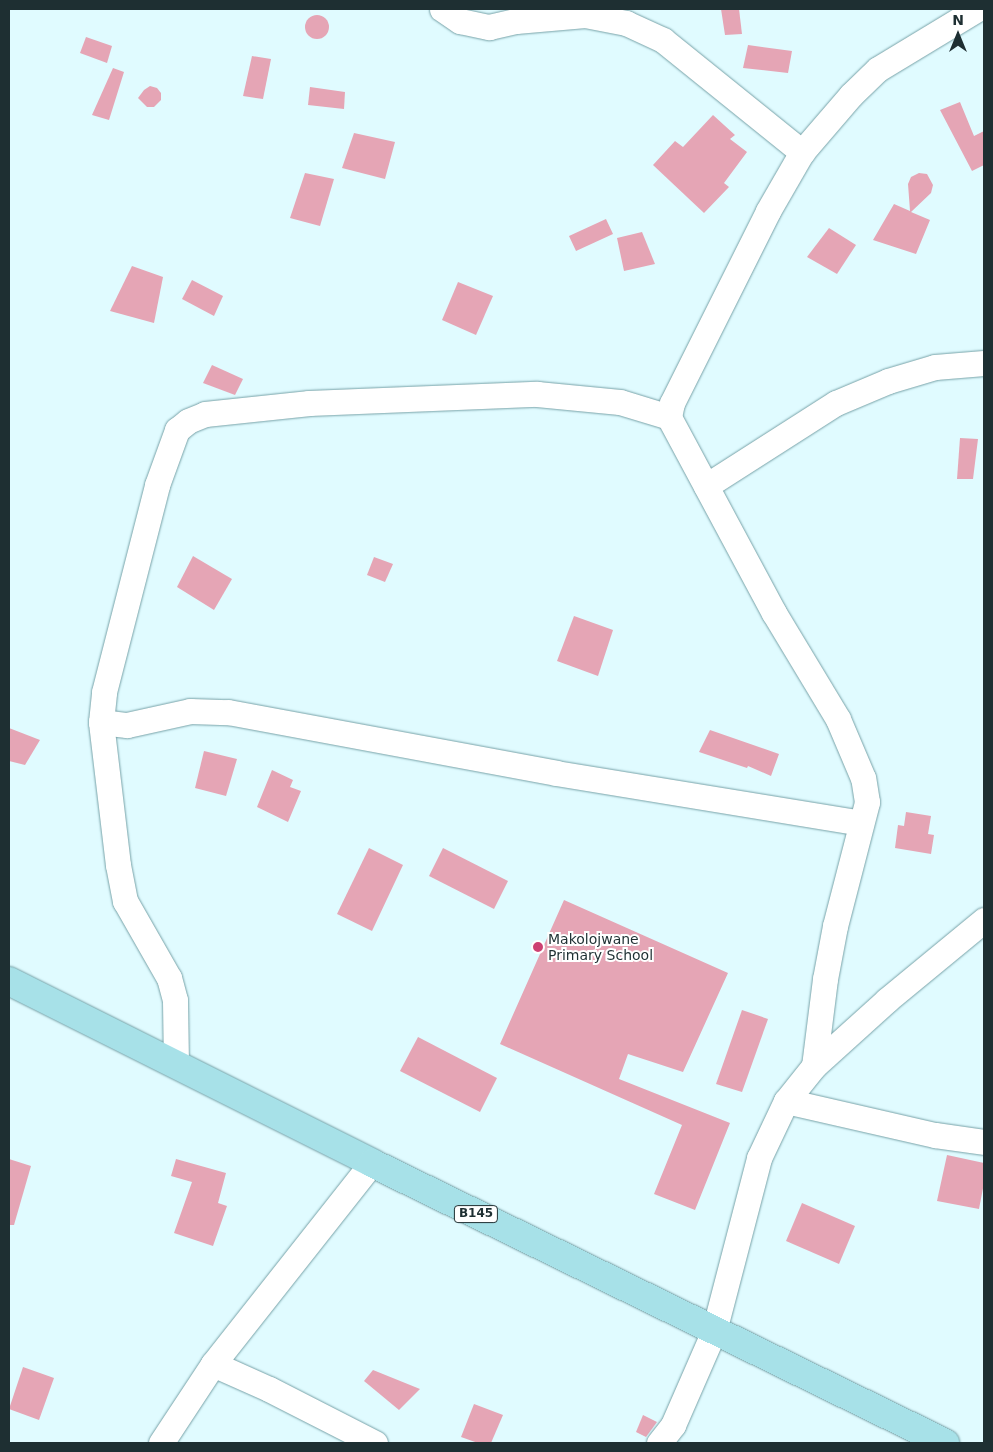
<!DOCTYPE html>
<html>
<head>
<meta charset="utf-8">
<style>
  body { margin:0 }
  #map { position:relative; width:993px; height:1452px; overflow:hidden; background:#e0fbff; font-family:"DejaVu Sans",sans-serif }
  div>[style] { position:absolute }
  .building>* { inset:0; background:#e5a5b5 }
  .round { border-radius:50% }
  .roads { filter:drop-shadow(0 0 1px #77a2a8) drop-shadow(0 0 1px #77a2a8) }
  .minor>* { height:25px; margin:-12.5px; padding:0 12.5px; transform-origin:12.5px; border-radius:12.5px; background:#fff }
  .primary>* { height:28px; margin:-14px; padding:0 14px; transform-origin:14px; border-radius:14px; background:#a7e1e8 }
  .dots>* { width:14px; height:14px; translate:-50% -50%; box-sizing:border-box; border:2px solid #fff; border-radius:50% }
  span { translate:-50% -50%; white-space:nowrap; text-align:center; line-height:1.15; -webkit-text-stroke:4px #fff; paint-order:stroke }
  .shield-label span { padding:1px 4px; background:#fff; border:1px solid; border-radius:4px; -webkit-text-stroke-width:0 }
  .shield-label { font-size:12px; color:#1e2f32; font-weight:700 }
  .poi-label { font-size:14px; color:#1e2f32 }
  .left { translate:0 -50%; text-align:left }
  .frame { position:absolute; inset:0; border:10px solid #1e2f32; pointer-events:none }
  .north { position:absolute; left:933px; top:10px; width:50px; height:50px; -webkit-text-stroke:4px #fff; paint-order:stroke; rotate:0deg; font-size:14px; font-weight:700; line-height:20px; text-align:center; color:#1e2f32 }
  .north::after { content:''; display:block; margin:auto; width:18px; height:22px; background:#1e2f32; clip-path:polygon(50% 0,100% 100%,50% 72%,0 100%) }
</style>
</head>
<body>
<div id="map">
  <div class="building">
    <div style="clip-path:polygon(721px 9px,739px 9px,742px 34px,725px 35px)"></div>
    <div class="round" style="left:305px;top:15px;width:24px;height:24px"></div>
    <div style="clip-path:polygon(86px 37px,112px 46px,107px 63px,80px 53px)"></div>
    <div style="clip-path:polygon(748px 45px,792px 51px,788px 73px,743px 68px)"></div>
    <div style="clip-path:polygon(252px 56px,271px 59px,263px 99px,243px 96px)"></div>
    <div style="clip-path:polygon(113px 68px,124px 72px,109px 120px,92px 115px)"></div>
    <div style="clip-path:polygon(150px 86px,157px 88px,161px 93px,161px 100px,154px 107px,147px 107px,138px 98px,144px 90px)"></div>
    <div style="clip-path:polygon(310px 87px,345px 92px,344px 109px,308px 105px)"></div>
    <div style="clip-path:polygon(960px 102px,974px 136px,984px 131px,984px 165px,972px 171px,940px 110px)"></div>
    <div style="clip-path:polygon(713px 115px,735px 135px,730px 139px,747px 152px,724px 183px,729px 187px,704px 213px,653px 165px,675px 141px,683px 147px)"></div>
    <div style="clip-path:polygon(354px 133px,395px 142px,385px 179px,342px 168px)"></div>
    <div style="clip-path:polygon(305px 173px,334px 179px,320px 226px,290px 218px)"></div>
    <div style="clip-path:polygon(919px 173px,927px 174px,933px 185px,931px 193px,911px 212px,930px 220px,916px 254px,873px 240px,894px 204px,910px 211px,908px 184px,911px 177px)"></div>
    <div style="clip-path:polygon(606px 219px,613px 234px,576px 251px,569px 236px)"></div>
    <div style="clip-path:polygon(829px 228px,856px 245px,837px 274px,807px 257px)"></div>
    <div style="clip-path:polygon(642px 232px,655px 264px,624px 271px,617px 238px)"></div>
    <div style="clip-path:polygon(132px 266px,163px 277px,154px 323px,110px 311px)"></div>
    <div style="clip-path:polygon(192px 280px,223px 296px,214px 316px,182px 299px)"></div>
    <div style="clip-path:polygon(458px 282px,493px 296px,476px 335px,442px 320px)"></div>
    <div style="clip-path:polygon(212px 365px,243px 379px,235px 395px,203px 383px)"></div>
    <div style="clip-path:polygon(960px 438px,978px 439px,973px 479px,957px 479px)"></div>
    <div style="clip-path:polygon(193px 556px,232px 579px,214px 610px,177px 587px)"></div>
    <div style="clip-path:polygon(374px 557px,393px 564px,385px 582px,367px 575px)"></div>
    <div style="clip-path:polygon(574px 616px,613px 630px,598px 676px,557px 661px)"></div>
    <div style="clip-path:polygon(9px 728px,40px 740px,25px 765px,9px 761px)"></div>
    <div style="clip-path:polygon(710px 730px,779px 754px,771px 776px,748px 766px,747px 768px,699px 752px)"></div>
    <div style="clip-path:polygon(204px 751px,237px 759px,226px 796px,195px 788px)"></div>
    <div style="clip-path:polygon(272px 770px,293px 780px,290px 787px,301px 791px,288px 822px,257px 807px)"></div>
    <div style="clip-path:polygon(906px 812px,931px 816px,928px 834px,934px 835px,931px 854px,895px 848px,898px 825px,904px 826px)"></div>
    <div style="clip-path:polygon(369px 848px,403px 865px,372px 931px,337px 914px)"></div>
    <div style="clip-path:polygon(443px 848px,508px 881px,494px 909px,429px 876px)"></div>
    <div style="clip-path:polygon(564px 900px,728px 973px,683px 1072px,628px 1054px,619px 1079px,730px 1123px,695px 1210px,654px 1194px,682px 1125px,500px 1044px)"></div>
    <div style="clip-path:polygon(742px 1010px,768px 1019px,742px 1092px,716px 1084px)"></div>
    <div style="clip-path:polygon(418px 1037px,497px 1078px,480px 1112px,400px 1071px)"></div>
    <div style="clip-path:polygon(947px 1155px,984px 1163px,984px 1183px,979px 1209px,937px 1201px)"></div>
    <div style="clip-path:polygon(9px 1159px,31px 1166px,14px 1225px,9px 1225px)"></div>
    <div style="clip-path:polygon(176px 1159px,226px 1173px,218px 1203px,227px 1206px,213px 1246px,174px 1233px,192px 1182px,171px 1176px)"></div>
    <div style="clip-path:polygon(802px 1203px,855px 1226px,839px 1264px,786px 1241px)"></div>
    <div style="clip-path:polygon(23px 1367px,54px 1378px,39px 1420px,9px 1409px)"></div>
    <div style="clip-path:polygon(373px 1370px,420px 1389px,399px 1410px,364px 1381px)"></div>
    <div style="clip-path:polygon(474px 1404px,503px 1415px,491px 1443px,478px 1443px,461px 1437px)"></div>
    <div style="clip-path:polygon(643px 1415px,657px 1422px,646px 1437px,636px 1432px)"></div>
  </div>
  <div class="roads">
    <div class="minor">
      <div style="left:442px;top:9px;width:22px;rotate:34deg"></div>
      <div style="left:460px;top:21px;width:30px;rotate:12deg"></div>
      <div style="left:489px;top:27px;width:28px;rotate:-13deg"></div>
      <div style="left:516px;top:21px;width:69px;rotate:-5deg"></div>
      <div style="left:585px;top:15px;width:42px;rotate:11deg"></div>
      <div style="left:626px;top:23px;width:41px;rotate:24.7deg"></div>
      <div style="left:663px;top:40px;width:179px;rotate:38.9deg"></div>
      <div style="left:706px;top:486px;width:154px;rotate:-32.6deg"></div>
      <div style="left:836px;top:403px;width:56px;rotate:-22.9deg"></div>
      <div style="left:888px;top:381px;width:49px;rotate:-16.6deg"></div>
      <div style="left:935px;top:367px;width:49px;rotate:-4.7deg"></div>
      <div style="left:101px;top:722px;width:26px;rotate:7deg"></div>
      <div style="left:127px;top:725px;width:65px;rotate:-12.5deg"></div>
      <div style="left:190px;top:711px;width:38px;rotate:2deg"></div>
      <div style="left:228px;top:712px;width:334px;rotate:10.5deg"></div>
      <div style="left:556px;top:773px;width:309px;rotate:9.3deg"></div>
      <div style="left:176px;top:1065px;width:65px;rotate:-90.9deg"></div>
      <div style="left:175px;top:1000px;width:23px;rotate:-105deg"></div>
      <div style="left:169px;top:978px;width:89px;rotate:-119.7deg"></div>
      <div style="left:125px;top:901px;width:37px;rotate:-101deg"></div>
      <div style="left:118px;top:865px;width:144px;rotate:-96.8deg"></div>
      <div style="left:101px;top:722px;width:30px;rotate:-84deg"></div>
      <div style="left:104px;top:692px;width:214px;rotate:-75.6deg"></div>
      <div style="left:157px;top:485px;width:59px;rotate:-70deg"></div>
      <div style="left:177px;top:430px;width:14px;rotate:-39deg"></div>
      <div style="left:188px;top:421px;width:18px;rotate:-22deg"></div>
      <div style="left:205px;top:414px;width:105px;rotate:-6deg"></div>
      <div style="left:309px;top:403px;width:228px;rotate:-2.3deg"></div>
      <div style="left:537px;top:394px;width:83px;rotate:5.5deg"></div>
      <div style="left:620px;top:402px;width:51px;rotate:17deg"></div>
      <div style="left:814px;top:1066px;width:88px;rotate:-82.8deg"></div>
      <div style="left:825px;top:979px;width:54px;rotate:-79.3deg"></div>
      <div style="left:835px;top:926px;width:128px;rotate:-75.5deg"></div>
      <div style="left:867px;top:802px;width:24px;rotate:-99deg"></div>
      <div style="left:863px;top:778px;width:64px;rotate:-113deg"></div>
      <div style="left:838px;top:719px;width:124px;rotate:-121.1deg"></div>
      <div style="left:774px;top:613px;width:222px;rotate:-118.2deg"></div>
      <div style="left:669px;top:417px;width:14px;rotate:-78deg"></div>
      <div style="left:672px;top:403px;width:215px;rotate:-63.4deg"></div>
      <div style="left:768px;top:211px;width:68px;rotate:-60deg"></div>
      <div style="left:802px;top:152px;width:75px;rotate:-49.3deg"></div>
      <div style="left:851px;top:95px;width:37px;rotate:-44deg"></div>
      <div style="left:878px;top:69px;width:116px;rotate:-31.2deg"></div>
      <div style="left:786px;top:1101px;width:153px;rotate:12.9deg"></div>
      <div style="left:935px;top:1135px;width:49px;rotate:8.1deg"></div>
      <div style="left:213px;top:1364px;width:61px;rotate:24.1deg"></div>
      <div style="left:269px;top:1389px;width:119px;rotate:27deg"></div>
      <div style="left:161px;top:1443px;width:95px;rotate:-56.6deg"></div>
      <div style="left:213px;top:1364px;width:256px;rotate:-51.7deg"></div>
      <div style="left:659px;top:1443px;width:23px;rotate:-52deg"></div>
      <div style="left:673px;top:1425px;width:103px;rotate:-66.4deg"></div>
      <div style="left:714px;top:1331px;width:179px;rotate:-75.4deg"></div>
      <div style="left:759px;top:1158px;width:63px;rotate:-64.7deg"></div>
      <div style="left:786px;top:1101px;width:45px;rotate:-51.3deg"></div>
      <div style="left:814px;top:1066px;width:98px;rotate:-42.1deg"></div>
      <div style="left:887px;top:1000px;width:126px;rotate:-39.5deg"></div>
    </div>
    <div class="primary">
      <div style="left:9px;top:981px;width:406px;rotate:26.6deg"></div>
      <div style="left:372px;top:1163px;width:638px;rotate:26.04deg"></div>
    </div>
  </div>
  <div class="dots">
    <div style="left:538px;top:947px;background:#cd4173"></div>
  </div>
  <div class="shield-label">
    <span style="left:476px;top:1214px">B145</span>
  </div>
  <div class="poi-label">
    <span class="left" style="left:548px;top:947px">Makolojwane<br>Primary School</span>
  </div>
  <div class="frame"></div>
  <div class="north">N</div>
</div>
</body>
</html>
